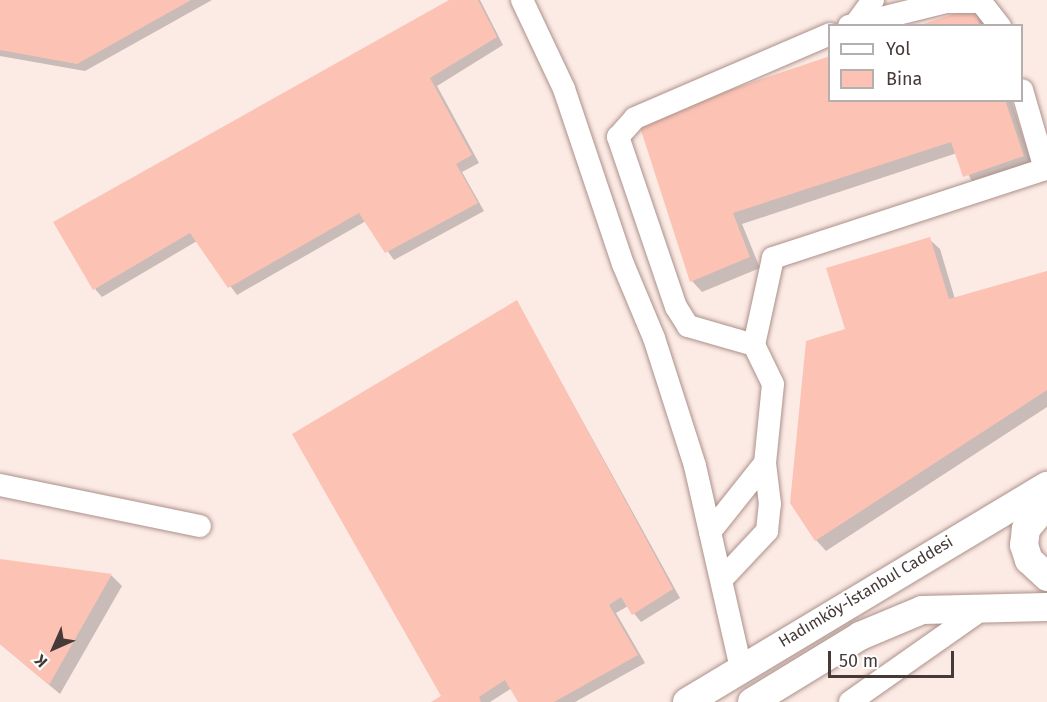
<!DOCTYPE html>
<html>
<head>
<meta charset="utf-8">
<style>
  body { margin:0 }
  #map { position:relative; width:1047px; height:702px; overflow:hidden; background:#fceae5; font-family:"Fira Sans",sans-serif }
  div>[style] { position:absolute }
  .shadow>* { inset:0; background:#0003 }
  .building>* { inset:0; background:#fcc3b5 }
  .roads { filter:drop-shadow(0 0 2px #ac918a) drop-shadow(0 0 2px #ac918a) }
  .minor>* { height:22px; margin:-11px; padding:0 11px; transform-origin:11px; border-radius:11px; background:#fff }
  .major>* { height:28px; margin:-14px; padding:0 14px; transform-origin:14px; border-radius:14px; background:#fff }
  span { translate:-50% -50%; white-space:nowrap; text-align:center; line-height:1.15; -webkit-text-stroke:5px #fff; paint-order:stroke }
  .street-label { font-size:16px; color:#453a37 }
  .legend { position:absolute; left:828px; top:24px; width:195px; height:78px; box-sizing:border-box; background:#fff; border:2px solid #b5b0af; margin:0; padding:8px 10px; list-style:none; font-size:18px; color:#453a37 }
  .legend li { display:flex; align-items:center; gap:12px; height:30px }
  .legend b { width:30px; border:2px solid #b5b0af }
  .north { position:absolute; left:24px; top:618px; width:60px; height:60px; -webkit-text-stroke:4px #fff; paint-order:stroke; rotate:225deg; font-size:16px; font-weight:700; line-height:24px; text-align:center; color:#453a37 }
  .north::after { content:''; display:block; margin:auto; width:21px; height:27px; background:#453a37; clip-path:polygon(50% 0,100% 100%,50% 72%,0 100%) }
  .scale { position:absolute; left:828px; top:651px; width:126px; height:27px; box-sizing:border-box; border:3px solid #453a37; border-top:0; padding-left:8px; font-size:18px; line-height:21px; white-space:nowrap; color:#453a37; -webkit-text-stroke:4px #fff; paint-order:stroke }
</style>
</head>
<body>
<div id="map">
  <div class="shadow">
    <div style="clip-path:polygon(0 0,212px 0,85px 71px,0 56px)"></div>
    <div style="clip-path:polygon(452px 0,480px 0,503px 45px,437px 86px,479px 163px,462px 172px,484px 211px,394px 260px,366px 221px,237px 295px,197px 241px,102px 297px,95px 289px)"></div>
    <div style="clip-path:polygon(974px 9px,986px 26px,924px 26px)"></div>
    <div style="clip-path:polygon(830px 100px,1011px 100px,1033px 167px,975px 187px,957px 153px,742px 224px,760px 268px,702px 292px,692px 281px,640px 122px)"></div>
    <div style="clip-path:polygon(929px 239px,940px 249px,955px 299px,1047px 273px,1047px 407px,826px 551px,816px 540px,847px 330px)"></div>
    <div style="clip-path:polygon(517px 302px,680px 598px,641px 622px,628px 606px,616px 613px,645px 663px,575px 702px,520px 702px,512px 688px,490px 702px,434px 702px,443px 697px)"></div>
    <div style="clip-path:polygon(0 560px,112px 576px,122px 586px,60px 694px,0 644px)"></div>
  </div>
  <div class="building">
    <div style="clip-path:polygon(0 0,191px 0,77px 64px,0 50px)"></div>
    <div style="clip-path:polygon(449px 0,478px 0,497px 37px,430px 78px,472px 155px,456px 164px,478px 203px,385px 253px,359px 213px,228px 288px,190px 233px,93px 290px,53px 222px)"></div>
    <div style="clip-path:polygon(974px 7px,980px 26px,920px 26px,920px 25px)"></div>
    <div style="clip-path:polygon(830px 56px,830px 100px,1005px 100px,1024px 156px,963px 177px,951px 142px,733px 213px,750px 257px,690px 282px,638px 121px)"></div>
    <div style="clip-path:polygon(930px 237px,949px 299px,1047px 271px,1047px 390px,815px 541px,790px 503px,806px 341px,845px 329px,826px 268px)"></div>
    <div style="clip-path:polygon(517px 300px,673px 589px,632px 615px,621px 597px,609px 605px,638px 655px,554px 702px,518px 702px,505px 680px,479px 697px,481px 702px,431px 702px,441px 696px,292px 434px)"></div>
    <div style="clip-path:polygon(0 559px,112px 574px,49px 685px,0 644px)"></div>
  </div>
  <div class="roads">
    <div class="minor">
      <div style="left:522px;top:0;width:98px;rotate:64.7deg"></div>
      <div style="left:564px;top:89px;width:185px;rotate:71.4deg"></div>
      <div style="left:623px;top:264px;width:80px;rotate:67.3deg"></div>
      <div style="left:654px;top:338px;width:134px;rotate:72.2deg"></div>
      <div style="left:695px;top:466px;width:207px;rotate:77.2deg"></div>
      <div style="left:857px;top:22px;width:27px;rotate:-54deg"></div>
      <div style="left:849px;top:26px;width:100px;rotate:-13.9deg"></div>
      <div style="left:946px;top:2px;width:35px"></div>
      <div style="left:981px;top:2px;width:31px;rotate:52deg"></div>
      <div style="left:754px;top:345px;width:69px;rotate:-163.9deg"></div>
      <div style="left:688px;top:326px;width:22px;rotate:-122deg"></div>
      <div style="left:676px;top:307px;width:180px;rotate:-108.8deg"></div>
      <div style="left:618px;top:137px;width:25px;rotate:-48deg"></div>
      <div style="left:635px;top:118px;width:212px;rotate:-23.3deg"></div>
      <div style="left:0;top:485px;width:204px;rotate:11.6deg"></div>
      <div style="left:710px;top:532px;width:88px;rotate:-51.4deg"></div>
      <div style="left:722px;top:579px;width:66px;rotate:-46.8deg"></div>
      <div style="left:767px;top:531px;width:27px;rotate:-84deg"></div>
      <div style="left:770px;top:504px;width:41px;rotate:-97deg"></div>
      <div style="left:765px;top:463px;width:79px;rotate:-84.2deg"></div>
      <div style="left:773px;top:384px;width:43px;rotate:-116deg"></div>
      <div style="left:754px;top:345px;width:89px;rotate:-77.7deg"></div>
      <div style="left:773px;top:258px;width:286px;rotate:-18.1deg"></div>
      <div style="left:1045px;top:169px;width:82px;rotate:-106.2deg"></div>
      <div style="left:850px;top:702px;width:165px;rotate:-35.1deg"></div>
    </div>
    <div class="major">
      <div style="left:1047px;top:504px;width:33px;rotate:130deg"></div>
      <div style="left:1026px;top:529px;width:16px;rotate:97deg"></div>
      <div style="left:1024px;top:545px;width:16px;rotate:72deg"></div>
      <div style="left:1029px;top:560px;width:25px;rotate:43deg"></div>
      <div style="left:687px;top:702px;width:420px;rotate:-31deg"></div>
      <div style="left:752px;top:702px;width:127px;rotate:-31.4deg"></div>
      <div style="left:860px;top:636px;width:67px;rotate:-22.8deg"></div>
      <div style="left:922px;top:610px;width:125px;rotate:-1.4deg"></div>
    </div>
  </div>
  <div class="street-label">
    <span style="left:866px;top:592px;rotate:-31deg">Hadımköy-İstanbul Caddesi</span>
  </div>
  <ul class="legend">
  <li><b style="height:8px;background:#fff"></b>Yol</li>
  <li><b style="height:16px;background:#fcc3b5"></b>Bina</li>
  </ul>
  <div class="north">K</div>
  <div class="scale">50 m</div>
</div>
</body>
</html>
